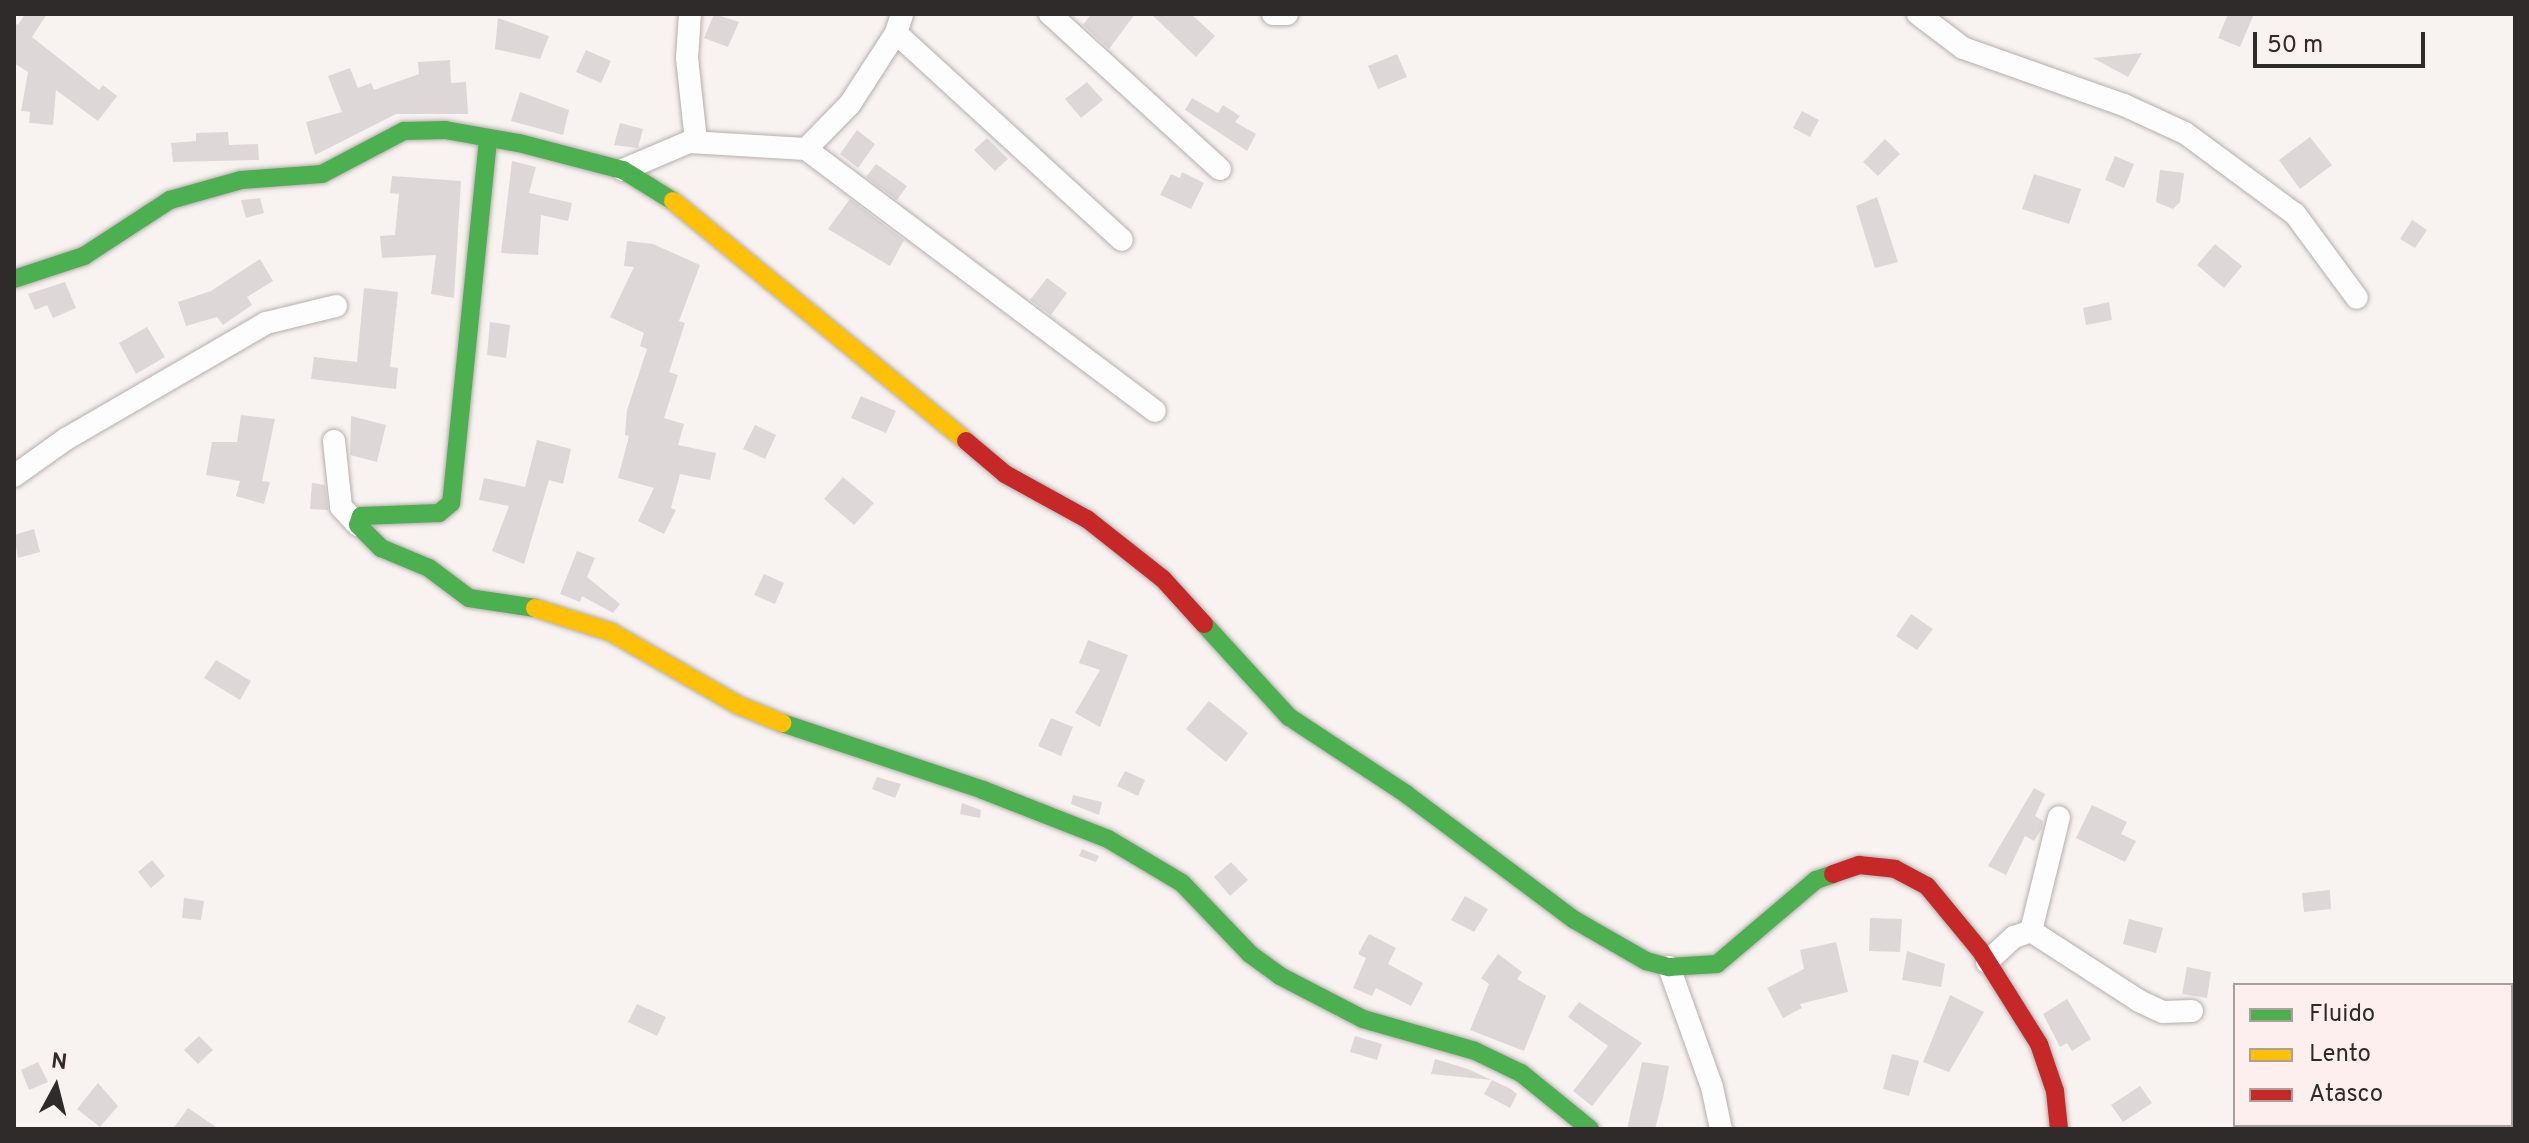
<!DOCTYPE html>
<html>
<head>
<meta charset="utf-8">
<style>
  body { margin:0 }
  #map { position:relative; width:2529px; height:1143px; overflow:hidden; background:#f8f2f0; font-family:Overpass,sans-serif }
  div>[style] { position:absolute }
  .building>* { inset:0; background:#ddd8d7 }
  .roads { filter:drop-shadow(0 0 2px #b4afad) drop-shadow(0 0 2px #b4afad) }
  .street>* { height:22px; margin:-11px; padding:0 11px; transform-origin:11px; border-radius:11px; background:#fefdfd }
  .fast>* { height:18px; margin:-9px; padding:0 9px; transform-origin:9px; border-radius:9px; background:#4caf50 }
  .slow>* { height:18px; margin:-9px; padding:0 9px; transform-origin:9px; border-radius:9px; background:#ffc107 }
  .jam>* { height:18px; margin:-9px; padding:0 9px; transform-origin:9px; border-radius:9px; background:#c62828 }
  span { translate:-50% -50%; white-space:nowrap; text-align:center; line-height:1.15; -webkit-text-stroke:7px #fcefed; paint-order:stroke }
  .frame { position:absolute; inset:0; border:16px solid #302b2b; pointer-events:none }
  .legend { position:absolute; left:2233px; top:983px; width:280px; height:144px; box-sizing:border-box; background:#fcefed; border:2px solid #aaa19f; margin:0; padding:10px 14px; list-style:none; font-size:24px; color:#302b2b }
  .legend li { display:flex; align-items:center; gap:16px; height:40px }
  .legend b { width:40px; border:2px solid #aaa19f }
  .north { position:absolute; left:16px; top:1047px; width:80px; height:80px; -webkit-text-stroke:6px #fcefed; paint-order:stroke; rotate:7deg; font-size:22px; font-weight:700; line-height:32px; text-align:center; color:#302b2b }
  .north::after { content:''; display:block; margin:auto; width:28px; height:36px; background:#302b2b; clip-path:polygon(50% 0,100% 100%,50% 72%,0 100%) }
  .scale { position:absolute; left:2253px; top:32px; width:172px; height:36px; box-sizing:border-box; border:4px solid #302b2b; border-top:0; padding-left:10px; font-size:24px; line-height:28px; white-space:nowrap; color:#302b2b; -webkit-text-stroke:6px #fcefed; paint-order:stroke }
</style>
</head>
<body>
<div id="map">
  <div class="building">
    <div style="clip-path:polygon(25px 14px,47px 14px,32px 37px,99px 90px,103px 85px,117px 96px,98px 121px,56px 90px,53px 125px,29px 123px,30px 112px,21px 111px,28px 72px,14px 63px,14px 22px,18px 25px)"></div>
    <div style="clip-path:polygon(714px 14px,739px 22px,728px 47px,704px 38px)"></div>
    <div style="clip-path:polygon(1091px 14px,1135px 14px,1109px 49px,1083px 25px)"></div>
    <div style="clip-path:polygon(1151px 14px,1191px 14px,1215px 36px,1196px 57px)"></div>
    <div style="clip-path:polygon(2228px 14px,2254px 14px,2240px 47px,2218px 38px)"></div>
    <div style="clip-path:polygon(498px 18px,549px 36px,540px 59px,495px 49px)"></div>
    <div style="clip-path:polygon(586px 50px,611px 61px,601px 83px,576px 72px)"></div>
    <div style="clip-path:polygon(2142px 53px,2128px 77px,2093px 58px)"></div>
    <div style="clip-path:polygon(1397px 54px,1407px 77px,1378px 89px,1368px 66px)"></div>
    <div style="clip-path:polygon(450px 60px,451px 83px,466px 82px,468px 114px,396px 114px,315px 155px,306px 122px,342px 112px,328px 76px,350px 68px,358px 88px,371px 83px,374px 90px,419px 74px,418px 62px)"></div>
    <div style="clip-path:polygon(1087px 82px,1103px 100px,1081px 118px,1065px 99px)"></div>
    <div style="clip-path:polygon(520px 92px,569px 110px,563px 135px,511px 121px)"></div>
    <div style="clip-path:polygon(1192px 98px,1218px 113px,1223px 105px,1240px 116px,1235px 122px,1256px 134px,1247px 151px,1185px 110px)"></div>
    <div style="clip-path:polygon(1802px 111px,1819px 120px,1810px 137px,1793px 128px)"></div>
    <div style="clip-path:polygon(620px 123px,643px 129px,638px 148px,614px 145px)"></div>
    <div style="clip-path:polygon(857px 130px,875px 144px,858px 168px,840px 154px)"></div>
    <div style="clip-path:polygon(228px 132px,229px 145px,258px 144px,259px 160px,173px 162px,171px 143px,196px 141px,196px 133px)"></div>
    <div style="clip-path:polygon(2310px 137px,2332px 165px,2300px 189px,2279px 160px)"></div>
    <div style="clip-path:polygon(987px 138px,1008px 159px,995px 171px,974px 150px)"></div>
    <div style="clip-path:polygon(1885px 139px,1900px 154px,1878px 176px,1863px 162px)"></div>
    <div style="clip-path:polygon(2115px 156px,2134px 164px,2124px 188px,2105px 180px)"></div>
    <div style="clip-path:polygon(512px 161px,536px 167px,529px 193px,572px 203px,568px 221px,541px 215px,538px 255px,501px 253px)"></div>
    <div style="clip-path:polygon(876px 164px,907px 186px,897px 200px,866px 177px)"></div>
    <div style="clip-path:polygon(2160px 170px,2184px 173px,2180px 202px,2173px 209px,2156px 202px)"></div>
    <div style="clip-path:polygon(1182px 172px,1204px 183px,1191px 209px,1160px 195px,1171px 174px,1180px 178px)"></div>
    <div style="clip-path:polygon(2034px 174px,2081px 189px,2069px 224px,2022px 209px)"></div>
    <div style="clip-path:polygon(392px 176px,461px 181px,454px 298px,431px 294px,436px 255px,382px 258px,380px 236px,395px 235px,399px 194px,390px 193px)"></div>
    <div style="clip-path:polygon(1877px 197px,1898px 262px,1875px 268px,1856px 206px)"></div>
    <div style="clip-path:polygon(260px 198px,264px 213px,246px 218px,241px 200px)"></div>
    <div style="clip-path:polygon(850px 199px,904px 240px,890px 266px,828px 229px)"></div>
    <div style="clip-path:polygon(2412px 220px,2427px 230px,2415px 248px,2400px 239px)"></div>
    <div style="clip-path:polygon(627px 241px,653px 244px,700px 265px,679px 321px,685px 323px,669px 372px,678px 375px,664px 418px,684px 424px,678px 445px,716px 453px,710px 480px,680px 474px,671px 508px,676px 510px,664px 534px,638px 521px,654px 488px,618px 478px,629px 436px,625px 435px,627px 410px,647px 349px,640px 346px,644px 333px,610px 317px,634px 267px,624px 266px)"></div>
    <div style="clip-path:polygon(2215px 244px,2242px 266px,2224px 288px,2197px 265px)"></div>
    <div style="clip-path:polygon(260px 259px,273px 281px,247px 297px,252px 305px,223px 325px,217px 317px,186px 326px,178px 302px,211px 291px)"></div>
    <div style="clip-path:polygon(1047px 278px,1067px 293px,1051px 315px,1030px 300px)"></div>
    <div style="clip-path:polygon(65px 282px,76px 308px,53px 318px,47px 305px,35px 310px,28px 294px)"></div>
    <div style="clip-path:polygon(364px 288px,398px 292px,390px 367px,398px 368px,396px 389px,311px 379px,314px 357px,357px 362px)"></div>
    <div style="clip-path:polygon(2109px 302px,2112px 320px,2086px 325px,2083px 308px)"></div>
    <div style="clip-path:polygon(490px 322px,510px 325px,506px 358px,487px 355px)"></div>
    <div style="clip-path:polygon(147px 327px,165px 357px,136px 374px,119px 343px)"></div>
    <div style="clip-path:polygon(861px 396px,896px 411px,886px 433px,851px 418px)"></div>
    <div style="clip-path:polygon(241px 415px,275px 419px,262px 481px,270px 482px,264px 504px,236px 496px,240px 481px,206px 475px,212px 442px,237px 442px)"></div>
    <div style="clip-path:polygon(351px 416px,386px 425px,377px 462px,350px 455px)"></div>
    <div style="clip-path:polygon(755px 425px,776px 435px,765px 459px,743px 449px)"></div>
    <div style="clip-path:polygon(537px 440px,571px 449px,563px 484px,549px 480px,524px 564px,492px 551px,509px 506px,479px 500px,484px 478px,525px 487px)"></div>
    <div style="clip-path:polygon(843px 477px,874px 503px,854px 525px,824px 499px)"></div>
    <div style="clip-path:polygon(312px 483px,325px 485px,328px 510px,310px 509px)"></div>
    <div style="clip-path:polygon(34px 529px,40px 552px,18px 558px,14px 535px)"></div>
    <div style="clip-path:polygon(577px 551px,595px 558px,587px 577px,620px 604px,613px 613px,582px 596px,580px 602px,560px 594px)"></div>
    <div style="clip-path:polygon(764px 574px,784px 583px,775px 604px,754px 595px)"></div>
    <div style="clip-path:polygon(1911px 614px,1933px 629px,1917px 650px,1896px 636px)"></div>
    <div style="clip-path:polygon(1088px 640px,1128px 655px,1100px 727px,1075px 713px,1100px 670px,1079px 663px)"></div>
    <div style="clip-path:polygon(216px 660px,251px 681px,240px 700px,204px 678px)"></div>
    <div style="clip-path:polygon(1209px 701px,1248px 733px,1226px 762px,1186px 729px)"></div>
    <div style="clip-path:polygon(1051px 718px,1073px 727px,1061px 756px,1038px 746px)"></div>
    <div style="clip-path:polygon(1125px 771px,1145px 780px,1138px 796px,1117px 786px)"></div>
    <div style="clip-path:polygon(877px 777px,901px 784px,895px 798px,872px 789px)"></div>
    <div style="clip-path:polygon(2034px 788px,2045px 794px,2035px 816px,2043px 821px,2042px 828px,2034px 841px,2025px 836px,2006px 875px,1988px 866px)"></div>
    <div style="clip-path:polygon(1073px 795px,1102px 802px,1099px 815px,1071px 804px)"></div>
    <div style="clip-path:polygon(962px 803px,981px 810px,980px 818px,960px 814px)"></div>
    <div style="clip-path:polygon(2092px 805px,2127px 822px,2121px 834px,2136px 841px,2125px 862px,2076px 838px)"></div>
    <div style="clip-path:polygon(1082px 849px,1099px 856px,1096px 862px,1079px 856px)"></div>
    <div style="clip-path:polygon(152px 860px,165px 876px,151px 888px,138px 872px)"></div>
    <div style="clip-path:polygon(1231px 862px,1248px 880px,1230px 896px,1214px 877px)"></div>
    <div style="clip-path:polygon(2330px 890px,2331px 909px,2304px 912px,2302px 893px)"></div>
    <div style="clip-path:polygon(1465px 896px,1488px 909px,1474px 932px,1451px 920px)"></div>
    <div style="clip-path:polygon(184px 898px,204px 901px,201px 920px,182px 918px)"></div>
    <div style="clip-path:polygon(1870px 918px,1902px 919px,1900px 952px,1869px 951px)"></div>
    <div style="clip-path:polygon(2129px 919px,2163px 928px,2156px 953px,2123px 944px)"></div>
    <div style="clip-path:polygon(1369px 934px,1396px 948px,1388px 964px,1423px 983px,1411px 1006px,1376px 988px,1372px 996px,1353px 988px,1366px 958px,1358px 954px)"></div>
    <div style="clip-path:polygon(1836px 942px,1848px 992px,1800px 1004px,1802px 1008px,1783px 1018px,1767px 988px,1804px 969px,1800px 950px)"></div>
    <div style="clip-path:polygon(1907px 951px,1945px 964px,1941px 987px,1902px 980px)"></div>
    <div style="clip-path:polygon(1498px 954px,1522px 972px,1517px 979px,1546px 996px,1524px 1051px,1470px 1030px,1489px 984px,1481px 978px)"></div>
    <div style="clip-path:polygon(2187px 967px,2211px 972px,2207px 998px,2182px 994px)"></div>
    <div style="clip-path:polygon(1950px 995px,1984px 1012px,1949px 1072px,1923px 1062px)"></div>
    <div style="clip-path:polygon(2067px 999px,2091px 1039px,2072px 1051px,2067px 1043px,2060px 1047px,2043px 1014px)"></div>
    <div style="clip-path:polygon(1579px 1002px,1642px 1043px,1592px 1106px,1573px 1091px,1608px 1046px,1568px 1017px)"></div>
    <div style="clip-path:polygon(637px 1004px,666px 1017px,657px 1036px,628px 1022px)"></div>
    <div style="clip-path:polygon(199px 1036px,213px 1050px,198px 1064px,184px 1050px)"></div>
    <div style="clip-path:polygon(1355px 1036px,1382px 1044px,1377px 1060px,1350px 1052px)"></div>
    <div style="clip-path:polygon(1892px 1054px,1919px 1061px,1909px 1096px,1883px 1089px)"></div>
    <div style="clip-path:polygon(1435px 1059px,1468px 1069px,1511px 1089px,1517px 1094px,1510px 1108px,1484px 1094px,1492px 1080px,1431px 1074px)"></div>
    <div style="clip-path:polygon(38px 1062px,48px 1082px,29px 1090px,21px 1070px)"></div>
    <div style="clip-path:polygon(1642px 1062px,1669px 1066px,1663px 1098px,1655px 1129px,1627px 1129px)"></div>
    <div style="clip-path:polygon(98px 1083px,118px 1106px,100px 1127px,77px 1109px)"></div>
    <div style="clip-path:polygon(2140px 1086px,2152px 1103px,2123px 1122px,2111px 1105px)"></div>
    <div style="clip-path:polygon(188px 1108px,219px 1129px,173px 1129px)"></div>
  </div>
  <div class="roads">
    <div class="street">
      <div style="left:690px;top:14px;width:44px;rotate:93.9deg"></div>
      <div style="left:687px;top:58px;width:83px;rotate:83.8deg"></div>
      <div style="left:1050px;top:14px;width:230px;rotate:42.4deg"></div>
      <div style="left:1273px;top:14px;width:14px"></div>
      <div style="left:1918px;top:14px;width:56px;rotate:37.1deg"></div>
      <div style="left:1963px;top:48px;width:171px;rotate:19.5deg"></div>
      <div style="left:2124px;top:105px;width:67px;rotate:24.7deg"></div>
      <div style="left:2185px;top:133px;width:137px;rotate:36.4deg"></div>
      <div style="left:2295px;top:214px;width:104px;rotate:53.6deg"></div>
      <div style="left:896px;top:33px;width:306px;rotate:42.5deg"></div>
      <div style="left:806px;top:149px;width:436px;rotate:36.9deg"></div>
      <div style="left:623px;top:170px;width:72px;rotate:-23deg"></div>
      <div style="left:689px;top:142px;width:117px;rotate:3.4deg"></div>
      <div style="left:806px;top:149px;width:63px;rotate:-45.6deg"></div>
      <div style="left:850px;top:104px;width:85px;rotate:-57.1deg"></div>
      <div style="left:896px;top:33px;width:20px;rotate:-72deg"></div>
      <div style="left:334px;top:441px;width:66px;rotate:83.9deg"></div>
      <div style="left:341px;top:507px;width:25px;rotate:47deg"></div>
      <div style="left:14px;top:476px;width:64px;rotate:-35.4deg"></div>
      <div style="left:66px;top:439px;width:231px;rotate:-30.1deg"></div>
      <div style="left:266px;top:323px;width:72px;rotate:-13.7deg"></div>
      <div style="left:2031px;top:931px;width:117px;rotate:-76.2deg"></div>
      <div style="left:1987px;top:962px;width:37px;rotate:-43deg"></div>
      <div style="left:2014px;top:937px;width:18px;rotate:-19deg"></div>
      <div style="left:2031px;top:931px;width:129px;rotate:32.9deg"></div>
      <div style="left:2139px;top:1001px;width:26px;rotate:25deg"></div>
      <div style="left:2163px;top:1012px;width:29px;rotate:-2deg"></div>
      <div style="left:1669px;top:967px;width:127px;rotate:70.3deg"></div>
      <div style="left:1712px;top:1087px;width:43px;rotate:77.9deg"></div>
    </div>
    <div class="fast">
      <div style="left:488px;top:140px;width:365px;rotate:95.8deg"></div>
      <div style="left:451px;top:503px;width:16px;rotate:140deg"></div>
      <div style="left:439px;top:513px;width:78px;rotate:177.8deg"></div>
      <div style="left:361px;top:516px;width:9px;rotate:108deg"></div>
      <div style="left:358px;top:525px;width:33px;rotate:45deg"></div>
      <div style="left:381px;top:548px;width:52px;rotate:22.6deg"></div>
      <div style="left:429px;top:568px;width:50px;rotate:36.9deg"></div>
      <div style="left:469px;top:598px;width:67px;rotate:8.6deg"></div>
      <div style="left:14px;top:279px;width:74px;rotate:-18.2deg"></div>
      <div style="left:84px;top:256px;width:103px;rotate:-33.1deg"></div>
      <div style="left:170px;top:200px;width:74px;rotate:-15.7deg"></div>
      <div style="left:241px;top:180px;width:81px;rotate:-4.2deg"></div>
      <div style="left:322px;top:174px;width:93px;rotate:-27.7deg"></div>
      <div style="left:404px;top:131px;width:41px;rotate:-1.4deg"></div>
      <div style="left:445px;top:130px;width:75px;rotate:10deg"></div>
      <div style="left:519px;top:143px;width:107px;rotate:14.6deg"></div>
      <div style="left:623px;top:170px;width:59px;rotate:31.8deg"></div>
      <div style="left:1204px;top:624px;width:126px;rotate:47.6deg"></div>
      <div style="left:1289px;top:717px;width:140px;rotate:33.3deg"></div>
      <div style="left:1406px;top:794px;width:209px;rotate:36.8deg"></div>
      <div style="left:1573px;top:919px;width:84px;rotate:29.9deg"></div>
      <div style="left:1646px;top:961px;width:24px;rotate:15deg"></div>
      <div style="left:1669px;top:967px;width:48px;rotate:-3.6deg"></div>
      <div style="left:1717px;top:964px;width:130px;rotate:-40.3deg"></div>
      <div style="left:1816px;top:880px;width:18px;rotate:-19deg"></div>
      <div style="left:782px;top:723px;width:212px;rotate:18.4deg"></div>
      <div style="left:983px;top:790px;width:134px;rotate:21.4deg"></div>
      <div style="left:1108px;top:839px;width:86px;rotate:30.7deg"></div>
      <div style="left:1182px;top:883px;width:98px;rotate:46.2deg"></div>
      <div style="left:1250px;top:954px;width:37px;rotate:36deg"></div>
      <div style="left:1280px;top:976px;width:93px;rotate:27.4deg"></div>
      <div style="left:1363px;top:1019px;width:116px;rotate:15.9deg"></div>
      <div style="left:1475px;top:1051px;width:51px;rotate:25.6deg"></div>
      <div style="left:1521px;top:1073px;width:89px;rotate:39.1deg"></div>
    </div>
    <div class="slow">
      <div style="left:673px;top:201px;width:379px;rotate:39.3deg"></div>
      <div style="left:535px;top:608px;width:80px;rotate:17.5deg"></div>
      <div style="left:611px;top:632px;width:146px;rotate:29.9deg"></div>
      <div style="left:738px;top:705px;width:48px;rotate:22.2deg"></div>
    </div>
    <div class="jam">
      <div style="left:966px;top:441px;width:51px;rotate:40.2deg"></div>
      <div style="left:1005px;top:474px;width:94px;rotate:28.8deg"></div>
      <div style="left:1087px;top:519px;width:97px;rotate:38.3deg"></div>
      <div style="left:1163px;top:579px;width:61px;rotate:47.7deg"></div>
      <div style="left:1833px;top:874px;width:28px;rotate:-19deg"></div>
      <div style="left:1859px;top:865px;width:36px;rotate:6deg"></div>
      <div style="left:1895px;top:869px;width:36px;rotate:28deg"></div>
      <div style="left:1927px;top:886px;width:83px;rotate:50.4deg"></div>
      <div style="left:1980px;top:950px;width:111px;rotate:57.9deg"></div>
      <div style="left:2039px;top:1044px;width:50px;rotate:71.2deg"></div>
      <div style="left:2055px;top:1091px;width:38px;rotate:84deg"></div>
    </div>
  </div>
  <div class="frame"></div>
  <ul class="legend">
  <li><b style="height:10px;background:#4caf50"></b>Fluido</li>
  <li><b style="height:10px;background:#ffc107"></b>Lento</li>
  <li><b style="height:10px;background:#c62828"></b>Atasco</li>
  </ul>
  <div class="north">N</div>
  <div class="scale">50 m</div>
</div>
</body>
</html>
